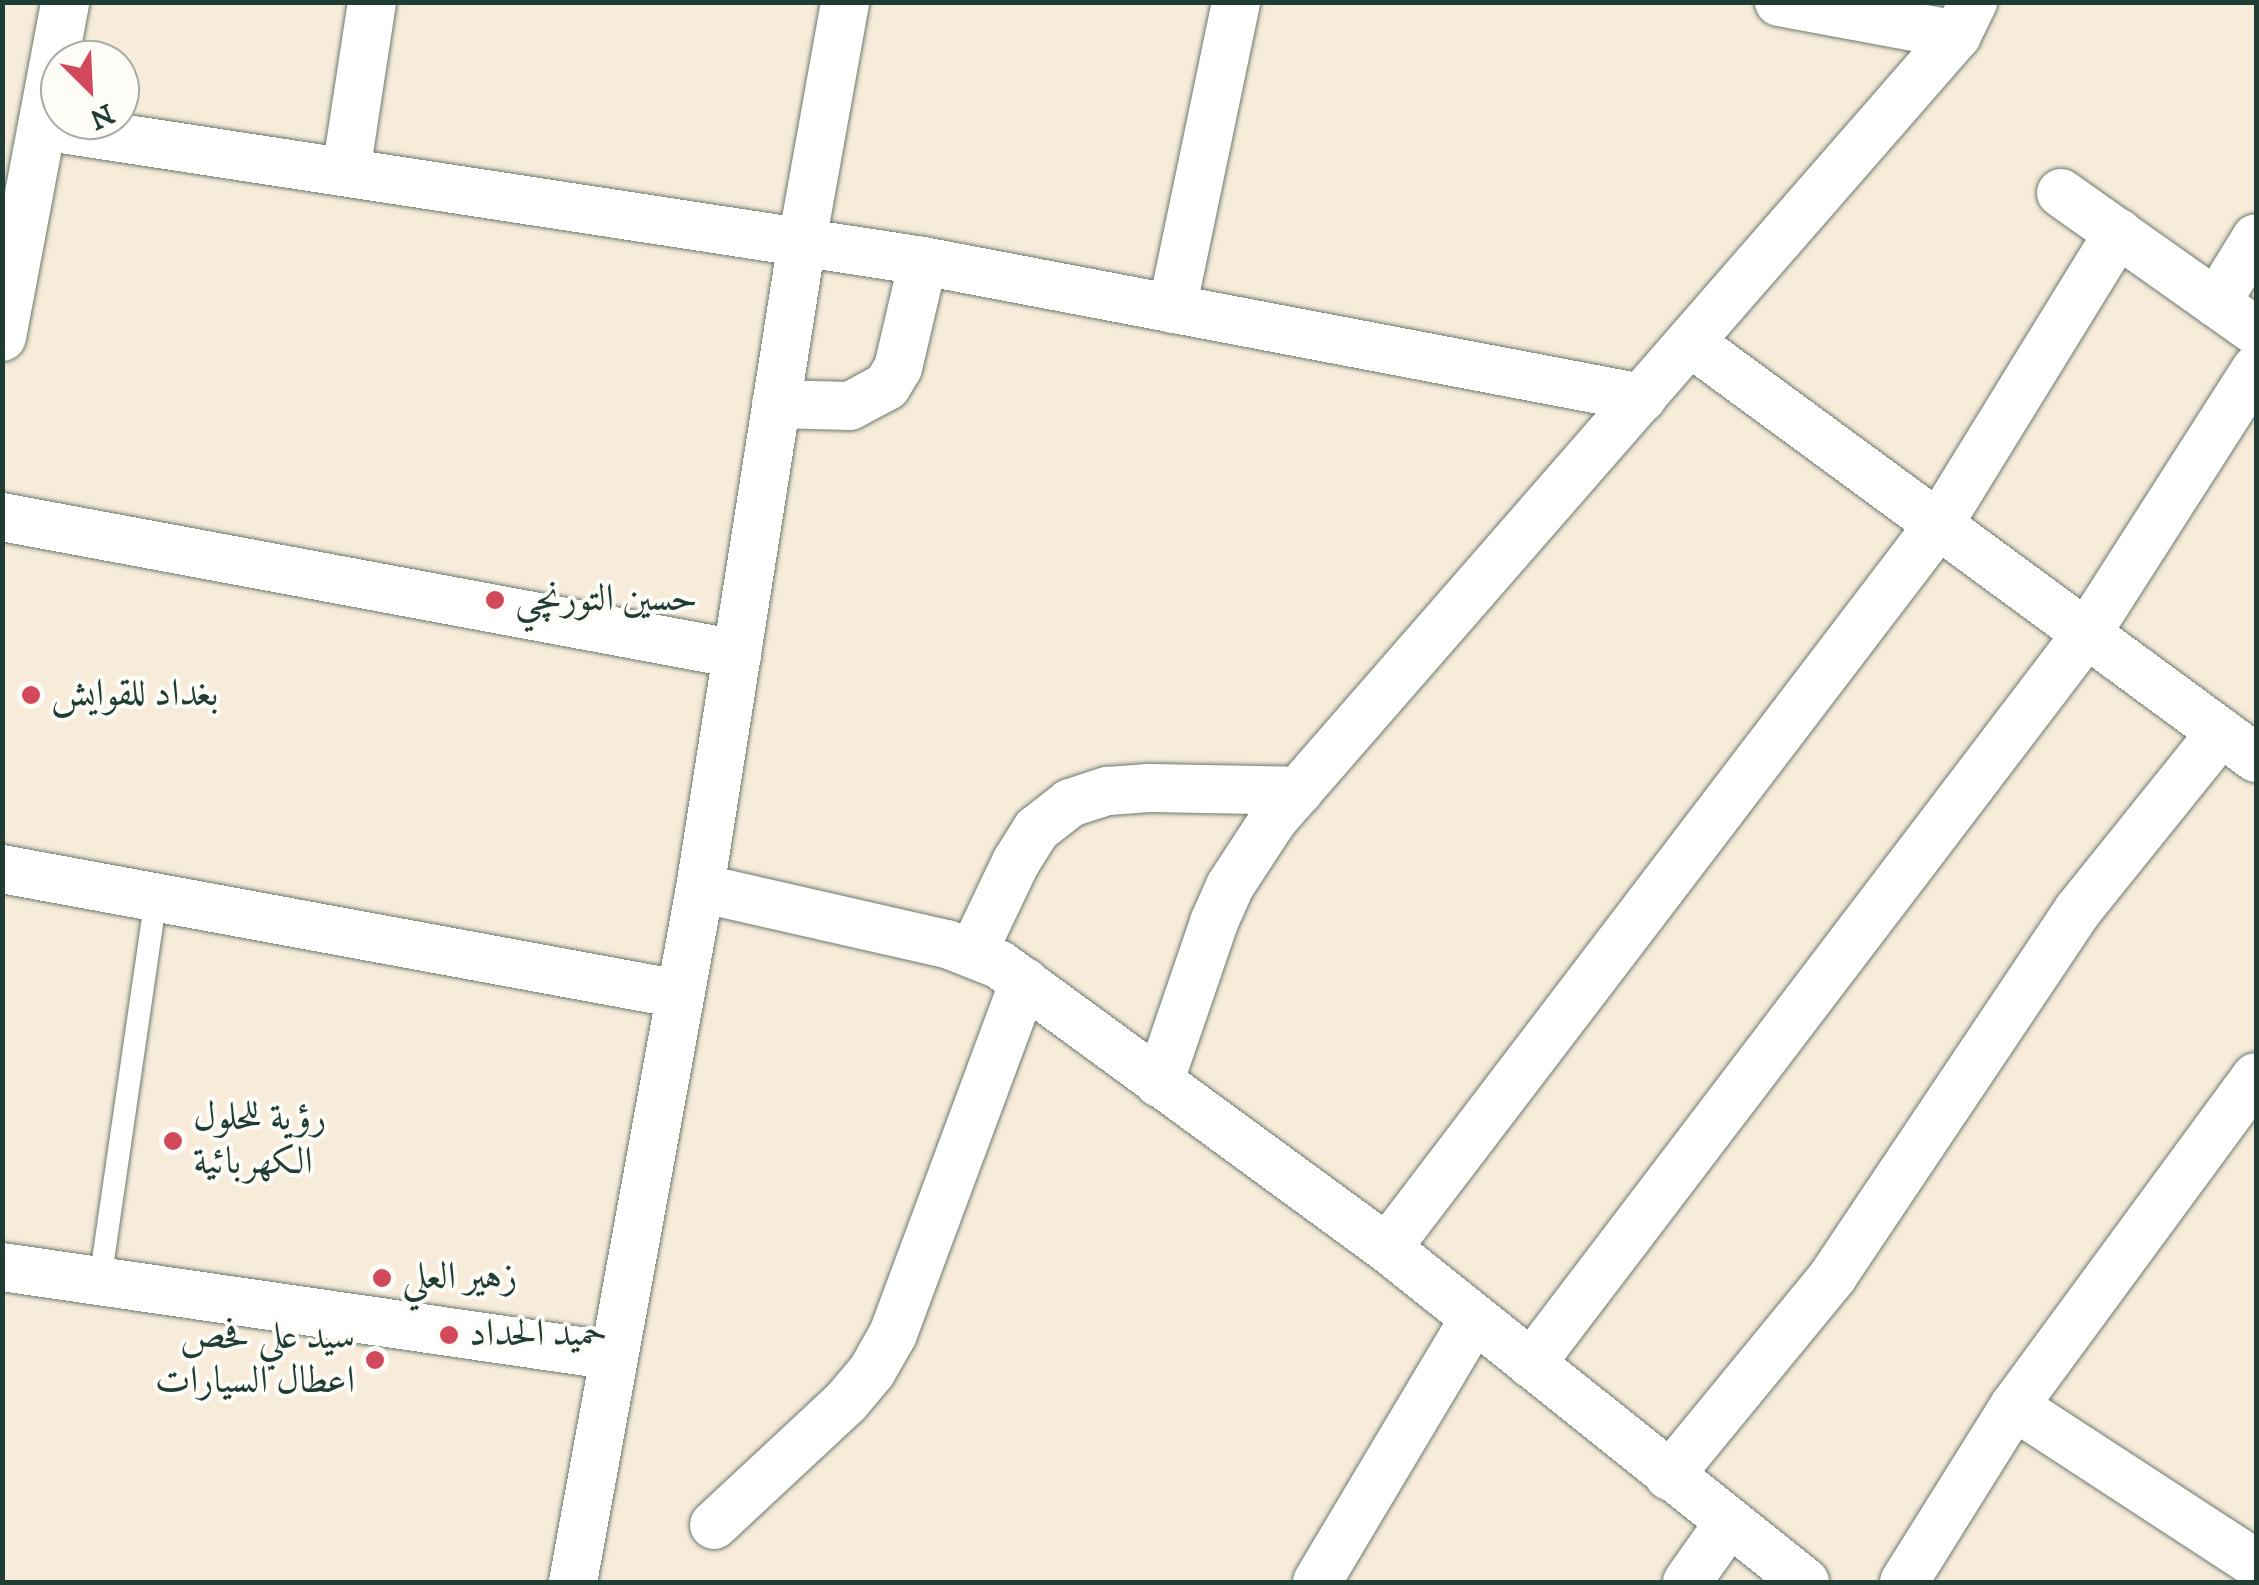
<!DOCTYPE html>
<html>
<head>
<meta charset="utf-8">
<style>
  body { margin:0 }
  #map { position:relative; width:2259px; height:1585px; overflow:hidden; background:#f7ecda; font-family:"IM FELL DW Pica",Amiri,serif }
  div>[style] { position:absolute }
  .roads { filter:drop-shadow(0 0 2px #6b7a6e) drop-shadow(0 0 2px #6b7a6e) }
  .service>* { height:22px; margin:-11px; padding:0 11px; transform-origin:11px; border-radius:11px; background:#fff }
  .minor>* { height:48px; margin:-24px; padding:0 24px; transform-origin:24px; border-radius:24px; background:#fff }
  .dots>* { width:28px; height:28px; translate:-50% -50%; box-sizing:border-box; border:5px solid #fdfcf7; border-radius:50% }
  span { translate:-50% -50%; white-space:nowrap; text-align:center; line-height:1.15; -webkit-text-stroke:8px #fdfcf7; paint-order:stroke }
  .poi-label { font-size:38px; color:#1f3d34 }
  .left { translate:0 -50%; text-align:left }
  .right { translate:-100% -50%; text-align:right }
  .frame { position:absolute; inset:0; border:5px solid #1f3d34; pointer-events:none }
  .north { position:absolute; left:40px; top:40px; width:100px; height:100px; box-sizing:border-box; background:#fdfcf7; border:2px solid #a4b0a9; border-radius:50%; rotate:156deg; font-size:28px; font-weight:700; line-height:40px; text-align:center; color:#1f3d34 }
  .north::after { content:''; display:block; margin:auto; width:35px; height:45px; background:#d1495b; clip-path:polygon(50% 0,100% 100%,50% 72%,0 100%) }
</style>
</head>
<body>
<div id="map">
  <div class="roads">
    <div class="service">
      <div style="left:100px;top:1281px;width:388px;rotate:-81.7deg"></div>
    </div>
    <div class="minor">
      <div style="left:1779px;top:2px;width:181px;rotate:10.5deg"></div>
      <div style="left:42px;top:126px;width:891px;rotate:8.71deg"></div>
      <div style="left:923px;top:261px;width:732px;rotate:10.79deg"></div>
      <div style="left:346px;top:172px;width:172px;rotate:-81.3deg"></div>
      <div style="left:2061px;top:193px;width:239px;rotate:35.3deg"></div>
      <div style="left:2216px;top:303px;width:76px;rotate:-58.4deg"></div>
      <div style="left:1172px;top:309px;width:314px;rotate:-78.2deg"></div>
      <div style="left:2px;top:337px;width:341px;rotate:-79.3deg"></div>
      <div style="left:1691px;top:343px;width:701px;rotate:36.3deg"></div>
      <div style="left:776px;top:404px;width:74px;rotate:1.5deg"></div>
      <div style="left:850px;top:406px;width:42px;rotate:-28.4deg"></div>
      <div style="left:887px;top:386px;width:21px;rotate:-59deg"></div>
      <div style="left:898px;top:368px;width:110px;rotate:-76.8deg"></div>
      <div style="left:2px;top:517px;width:748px;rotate:10.56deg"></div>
      <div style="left:2px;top:869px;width:688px;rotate:10.46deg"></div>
      <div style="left:700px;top:888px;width:253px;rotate:12.8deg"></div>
      <div style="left:947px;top:944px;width:57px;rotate:21.6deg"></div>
      <div style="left:1000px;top:965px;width:479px;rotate:36.2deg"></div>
      <div style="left:1387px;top:1248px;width:535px;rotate:38.63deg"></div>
      <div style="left:973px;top:952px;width:100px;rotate:-64.5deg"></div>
      <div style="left:1016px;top:862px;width:39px;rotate:-58deg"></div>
      <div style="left:1037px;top:829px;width:42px;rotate:-38.2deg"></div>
      <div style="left:1070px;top:803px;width:40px;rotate:-18deg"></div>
      <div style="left:1108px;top:791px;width:41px;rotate:-4.2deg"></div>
      <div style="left:1149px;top:788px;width:150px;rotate:1.1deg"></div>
      <div style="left:1159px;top:1083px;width:170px;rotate:-71.1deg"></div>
      <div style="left:1214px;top:922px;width:39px;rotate:-66deg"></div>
      <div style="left:1230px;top:886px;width:79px;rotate:-56.9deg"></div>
      <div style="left:1273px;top:820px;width:1041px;rotate:-48.93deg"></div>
      <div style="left:1957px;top:35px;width:37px;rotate:-64deg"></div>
      <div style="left:1387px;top:1248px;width:910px;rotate:-52.68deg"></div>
      <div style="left:1939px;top:524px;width:342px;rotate:-58.4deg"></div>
      <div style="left:2px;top:1267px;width:618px;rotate:8.27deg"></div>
      <div style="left:1531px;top:1364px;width:918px;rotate:-52.74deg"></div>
      <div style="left:2087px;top:633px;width:313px;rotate:-57.4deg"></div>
      <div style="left:2014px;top:1406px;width:289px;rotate:33.1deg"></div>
      <div style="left:1669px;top:1476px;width:259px;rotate:-50.6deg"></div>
      <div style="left:1833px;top:1276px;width:440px;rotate:-56.2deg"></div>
      <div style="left:2078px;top:910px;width:228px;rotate:-51.2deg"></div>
      <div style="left:714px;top:1525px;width:180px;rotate:-43deg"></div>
      <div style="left:846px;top:1402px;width:40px;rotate:-50deg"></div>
      <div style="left:872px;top:1371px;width:43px;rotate:-60.4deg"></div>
      <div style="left:893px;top:1334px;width:376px;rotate:-69.6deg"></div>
      <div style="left:573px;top:1582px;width:706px;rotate:-79.63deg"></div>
      <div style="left:700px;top:888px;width:654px;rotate:-81.03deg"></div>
      <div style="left:802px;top:242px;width:244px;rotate:-79.8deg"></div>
      <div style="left:1317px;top:1582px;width:306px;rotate:-59.2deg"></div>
      <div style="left:1687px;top:1582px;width:71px;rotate:-54.7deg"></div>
      <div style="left:1904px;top:1582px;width:208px;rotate:-58deg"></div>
      <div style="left:2014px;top:1406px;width:408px;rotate:-53.7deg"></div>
    </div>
  </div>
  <div class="dots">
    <div style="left:495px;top:600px;background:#d1495b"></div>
    <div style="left:31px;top:695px;background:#d1495b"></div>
    <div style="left:173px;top:1141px;background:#d1495b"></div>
    <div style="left:382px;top:1278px;background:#d1495b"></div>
    <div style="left:449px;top:1335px;background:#d1495b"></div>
    <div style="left:375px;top:1360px;background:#d1495b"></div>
  </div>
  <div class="poi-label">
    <span class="left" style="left:515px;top:600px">حسين التورنچي</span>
    <span class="left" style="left:51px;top:695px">بغداد للقوايش</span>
    <span class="left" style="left:193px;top:1141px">رؤية للحلول<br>الكهربائية</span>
    <span class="left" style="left:402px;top:1278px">زهير العلي</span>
    <span class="left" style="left:469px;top:1335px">حميد الحداد</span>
    <span class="right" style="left:355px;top:1360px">سيد علي فحص<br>اعطال السيارات</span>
  </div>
  <div class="frame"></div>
  <div class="north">N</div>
</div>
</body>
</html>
